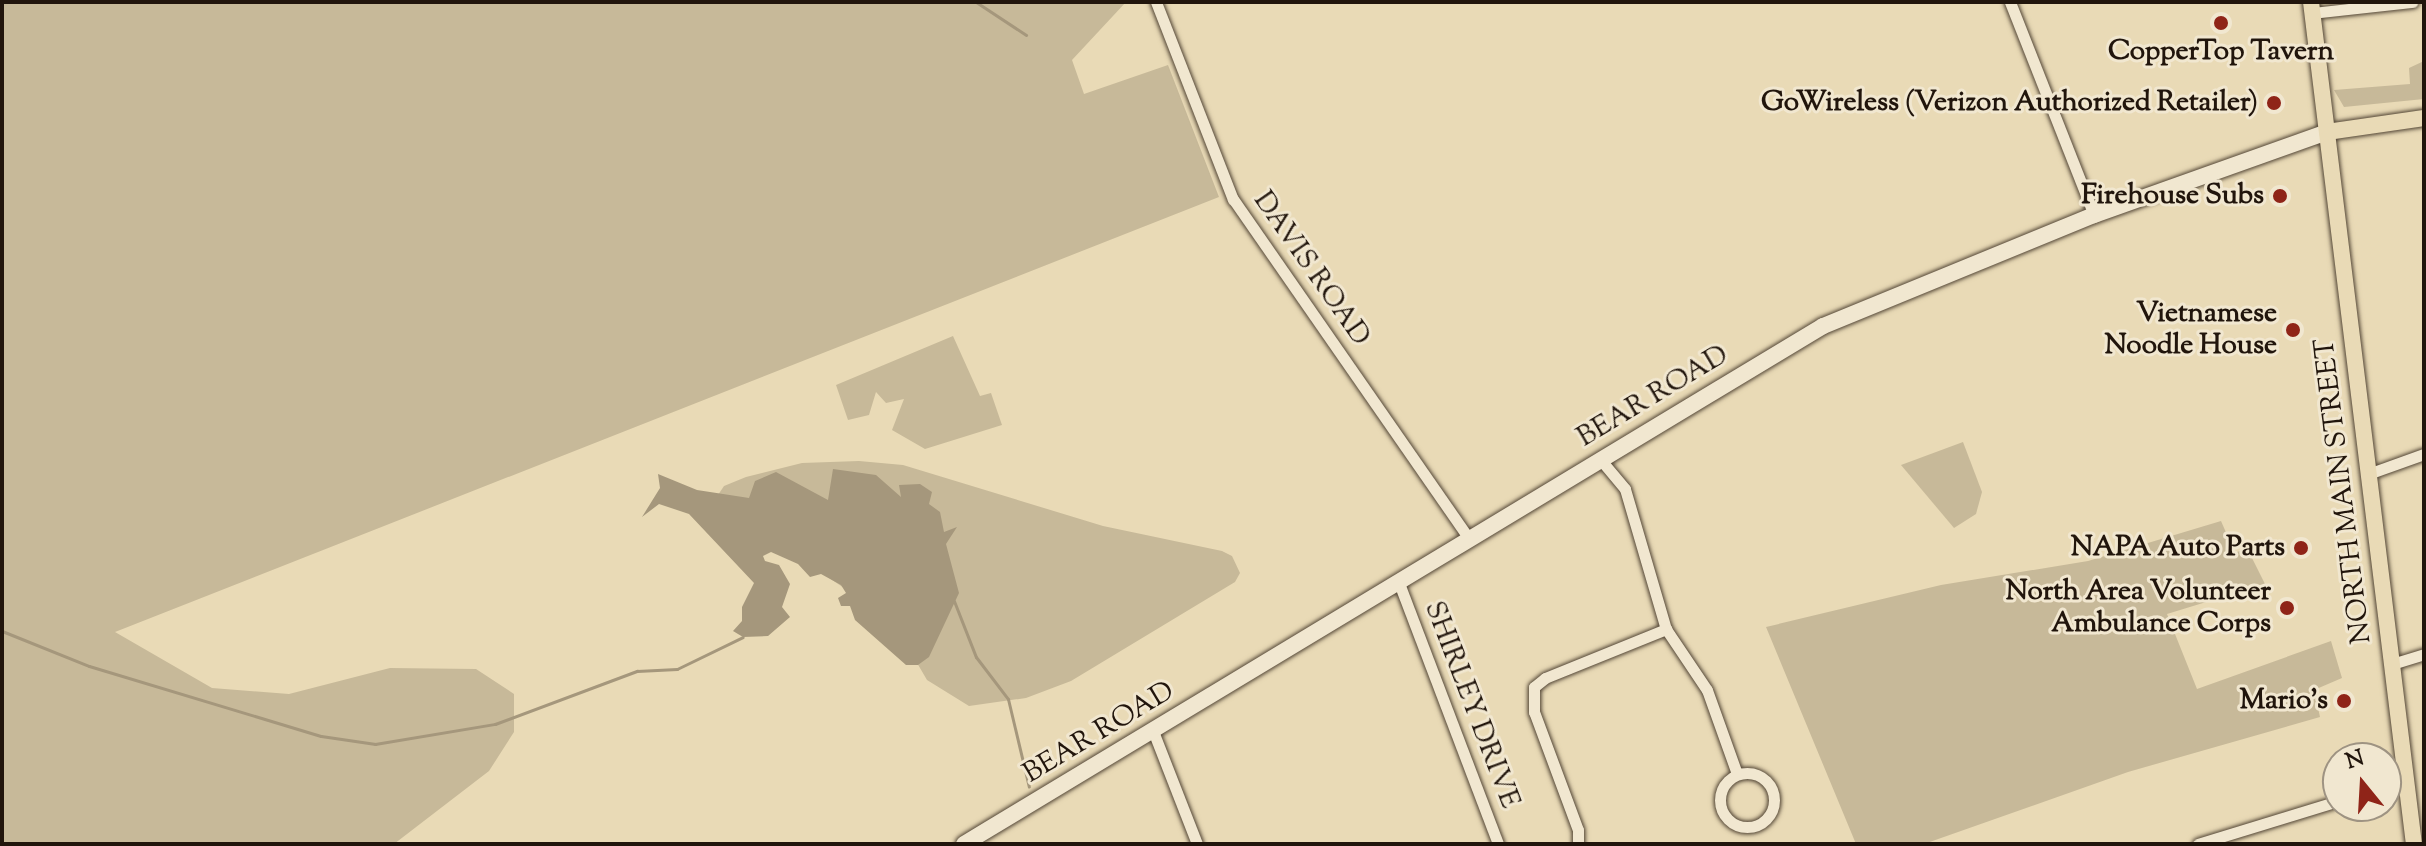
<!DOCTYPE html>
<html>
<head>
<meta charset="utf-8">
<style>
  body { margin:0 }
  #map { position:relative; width:2426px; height:846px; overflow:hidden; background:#e9dab6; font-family:"Sorts Mill Goudy",serif }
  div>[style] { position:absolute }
  .green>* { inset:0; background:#c7b999 }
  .water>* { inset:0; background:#a5977c }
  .stream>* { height:3px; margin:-1.5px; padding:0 1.5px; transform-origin:1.5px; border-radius:1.5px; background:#a5977c }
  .roads { filter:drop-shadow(0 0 2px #534636) drop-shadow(0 0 2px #534636) }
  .street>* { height:11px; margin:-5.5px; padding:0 5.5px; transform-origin:5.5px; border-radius:5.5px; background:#f1e7d0 }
  .street>.ring { margin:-5.5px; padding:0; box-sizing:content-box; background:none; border:11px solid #f1e7d0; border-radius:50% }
  .secondary>* { height:16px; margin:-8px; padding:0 8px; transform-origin:8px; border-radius:8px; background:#f1e7d0 }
  .primary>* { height:16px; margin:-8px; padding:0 8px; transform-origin:8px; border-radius:8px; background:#e9dab6 }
  .dots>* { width:22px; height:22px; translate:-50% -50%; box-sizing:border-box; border:4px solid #f1e7d0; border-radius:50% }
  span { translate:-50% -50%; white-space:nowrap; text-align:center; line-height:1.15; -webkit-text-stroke:6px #f1e7d0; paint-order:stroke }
  .poi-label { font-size:28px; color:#21150c; font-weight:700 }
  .right { translate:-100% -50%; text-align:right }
  .street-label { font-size:28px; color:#21150c }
  .frame { position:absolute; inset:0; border:4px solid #21150c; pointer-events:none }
  .north { position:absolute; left:2322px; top:742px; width:80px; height:80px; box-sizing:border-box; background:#f1e7d0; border:2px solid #9e9382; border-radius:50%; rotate:342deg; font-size:22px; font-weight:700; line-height:32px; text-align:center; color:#21150c }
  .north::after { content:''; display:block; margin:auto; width:28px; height:36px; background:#8f2418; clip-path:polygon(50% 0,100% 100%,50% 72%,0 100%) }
</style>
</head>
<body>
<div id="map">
  <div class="green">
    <div style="clip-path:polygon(2px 2px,1126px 2px,1072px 60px,1084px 94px,1168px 65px,1219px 197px,115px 632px,212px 688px,289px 694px,390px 668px,476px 669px,514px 694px,514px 732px,489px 771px,394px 844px,2px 844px)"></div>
    <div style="clip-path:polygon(2424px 61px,2424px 99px,2344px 107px,2334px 90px,2410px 84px,2409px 68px)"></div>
    <div style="clip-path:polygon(953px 336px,980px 396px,991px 393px,1002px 425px,925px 449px,892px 430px,904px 399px,886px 403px,876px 392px,869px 415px,848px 420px,836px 385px)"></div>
    <div style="clip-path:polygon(1963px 442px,1982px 492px,1976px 514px,1954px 528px,1901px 465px)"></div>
    <div style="clip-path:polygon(859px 461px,903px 465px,1103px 526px,1222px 551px,1232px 556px,1240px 573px,1235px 582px,1071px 681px,1026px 698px,969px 706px,927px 680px,899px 632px,859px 598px,714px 501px,724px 486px,746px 477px,802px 463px)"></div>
    <div style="clip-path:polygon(2221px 521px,2235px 553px,2247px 548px,2265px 584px,2167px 614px,2197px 689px,2331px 641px,2342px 678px,2314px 690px,2320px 717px,2128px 772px,1924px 844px,1856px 844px,1766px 627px,1941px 585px,2088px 561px)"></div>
  </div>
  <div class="water">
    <div style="clip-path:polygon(833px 469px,876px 475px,901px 497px,899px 485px,920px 484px,932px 492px,929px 504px,940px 512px,944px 532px,957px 527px,946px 544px,959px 593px,929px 657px,918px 665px,906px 665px,855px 620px,850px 606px,841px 606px,838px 598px,846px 593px,841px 585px,821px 574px,810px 577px,798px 564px,771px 552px,763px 556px,765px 561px,779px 565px,790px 584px,782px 607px,790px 617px,768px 636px,743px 637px,733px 631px,742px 621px,742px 607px,754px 583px,689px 514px,659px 504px,642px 517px,660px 488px,658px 474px,697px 490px,749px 498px,755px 481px,776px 472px,828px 500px)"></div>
  </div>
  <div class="stream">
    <div style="left:976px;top:2px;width:60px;rotate:33.4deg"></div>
    <div style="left:954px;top:601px;width:60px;rotate:68.6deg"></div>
    <div style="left:976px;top:657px;width:53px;rotate:52.7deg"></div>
    <div style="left:1008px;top:699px;width:90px;rotate:76.6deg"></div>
    <div style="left:2px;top:631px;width:94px;rotate:21.9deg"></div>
    <div style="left:89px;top:666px;width:242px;rotate:16.8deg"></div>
    <div style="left:321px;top:736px;width:55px;rotate:8.4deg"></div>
    <div style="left:375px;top:744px;width:122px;rotate:-9.5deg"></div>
    <div style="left:495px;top:724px;width:152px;rotate:-20.5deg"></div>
    <div style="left:637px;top:671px;width:40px;rotate:-2.9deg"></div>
    <div style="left:677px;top:669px;width:73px;rotate:-25.9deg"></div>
  </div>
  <div class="roads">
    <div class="street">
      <div style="left:1156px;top:2px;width:212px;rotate:68.7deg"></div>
      <div style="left:1233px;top:199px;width:415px;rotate:55.2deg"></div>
      <div style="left:2010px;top:2px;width:229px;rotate:68.5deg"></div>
      <div style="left:2312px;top:13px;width:101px;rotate:-6.3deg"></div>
      <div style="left:1600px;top:459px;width:39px;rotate:50deg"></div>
      <div style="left:1625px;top:489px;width:146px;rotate:73.7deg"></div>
      <div style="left:1666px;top:629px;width:73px;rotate:56.1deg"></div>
      <div style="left:1707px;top:690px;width:89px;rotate:70.3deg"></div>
      <div style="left:2368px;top:474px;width:59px;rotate:-19.7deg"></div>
      <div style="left:1399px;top:583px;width:279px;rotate:69.2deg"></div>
      <div style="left:2392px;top:664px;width:34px;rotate:-17deg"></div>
      <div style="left:1153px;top:731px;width:121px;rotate:68.7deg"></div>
      <div class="ring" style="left:1720px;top:773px;width:43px;height:43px"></div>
      <div style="left:2386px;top:786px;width:22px;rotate:-18deg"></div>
      <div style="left:1578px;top:844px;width:14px;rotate:-90deg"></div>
      <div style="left:1578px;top:830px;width:126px;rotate:-110.4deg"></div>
      <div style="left:1534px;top:712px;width:25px;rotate:-90deg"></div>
      <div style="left:1534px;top:687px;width:14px;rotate:-39deg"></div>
      <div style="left:1545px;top:678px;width:131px;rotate:-22deg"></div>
      <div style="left:2198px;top:844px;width:146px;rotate:-17.1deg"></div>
    </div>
    <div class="secondary">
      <div style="left:964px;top:844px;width:1003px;rotate:-31.09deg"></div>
      <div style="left:1823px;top:326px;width:293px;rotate:-22.3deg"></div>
      <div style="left:2094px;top:215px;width:247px;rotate:-19.6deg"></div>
    </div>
    <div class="primary">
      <div style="left:2311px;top:2px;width:848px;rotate:83.03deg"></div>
      <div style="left:2327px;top:132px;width:98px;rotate:-8.2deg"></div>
    </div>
  </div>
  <div class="dots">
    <div style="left:2221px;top:23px;background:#8f2418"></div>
    <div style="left:2274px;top:103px;background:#8f2418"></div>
    <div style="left:2280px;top:196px;background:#8f2418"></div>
    <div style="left:2293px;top:330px;background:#8f2418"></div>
    <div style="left:2301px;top:548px;background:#8f2418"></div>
    <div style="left:2287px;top:608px;background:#8f2418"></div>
    <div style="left:2344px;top:701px;background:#8f2418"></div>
  </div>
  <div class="poi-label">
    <span style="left:2221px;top:52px">CopperTop Tavern</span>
    <span class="right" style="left:2258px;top:103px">GoWireless (Verizon Authorized Retailer)</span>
    <span class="right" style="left:2264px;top:196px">Firehouse Subs</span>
    <span class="right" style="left:2277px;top:330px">Vietnamese<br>Noodle House</span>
    <span class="right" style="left:2285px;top:548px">NAPA Auto Parts</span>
    <span class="right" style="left:2271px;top:608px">North Area Volunteer<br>Ambulance Corps</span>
    <span class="right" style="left:2328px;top:701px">Mario's</span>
  </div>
  <div class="street-label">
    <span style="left:1311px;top:269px;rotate:55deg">DAVIS ROAD</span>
    <span style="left:1653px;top:397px;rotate:-31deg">BEAR ROAD</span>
    <span style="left:2344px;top:491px;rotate:-97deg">NORTH MAIN STREET</span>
    <span style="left:1471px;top:705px;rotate:69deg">SHIRLEY DRIVE</span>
    <span style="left:1099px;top:733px;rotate:-31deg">BEAR ROAD</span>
  </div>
  <div class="frame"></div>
  <div class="north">N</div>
</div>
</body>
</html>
